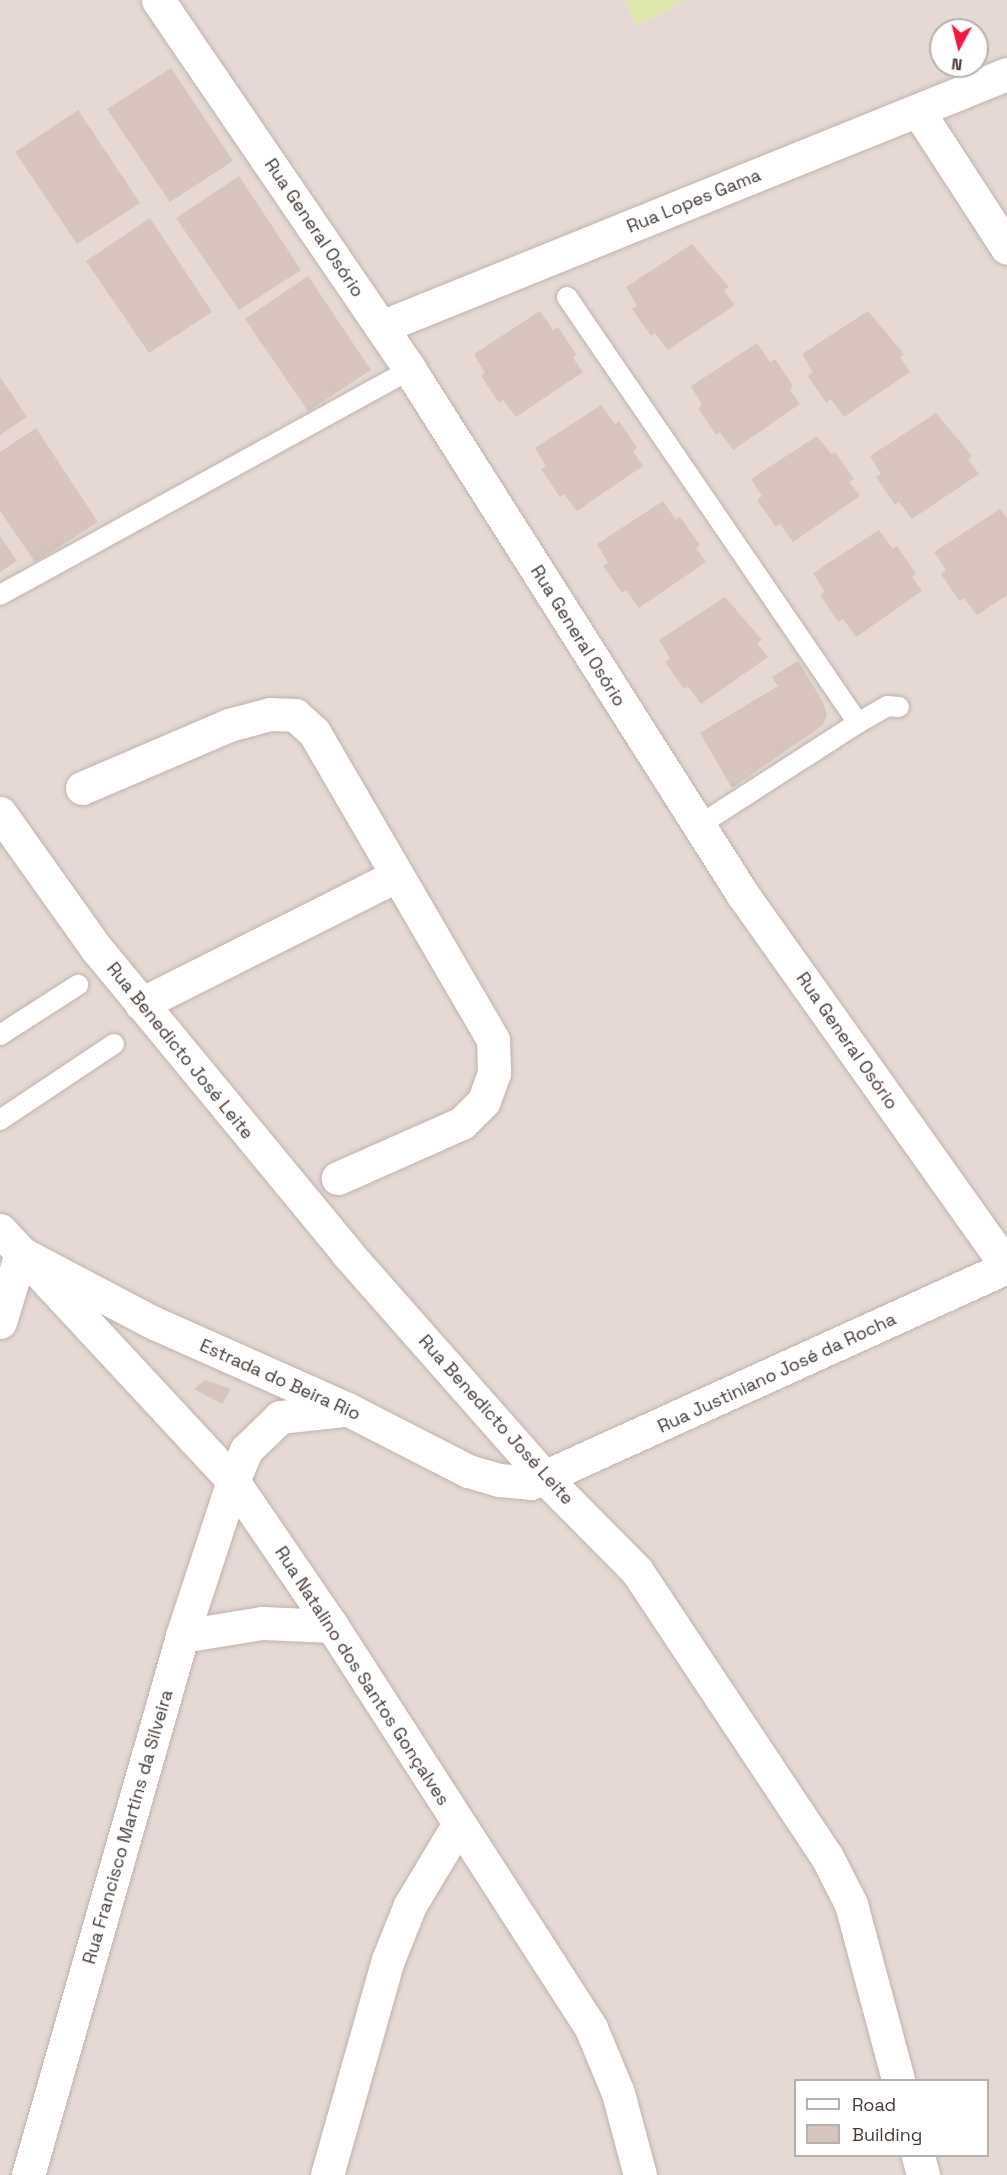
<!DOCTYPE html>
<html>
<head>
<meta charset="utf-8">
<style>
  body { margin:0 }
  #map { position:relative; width:1007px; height:2175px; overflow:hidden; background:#f2e9e5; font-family:"Space Grotesk",sans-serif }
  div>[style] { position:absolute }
  .residential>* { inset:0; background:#e6d9d3 }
  .green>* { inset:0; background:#dfe6ae }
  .building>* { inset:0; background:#d6c4bd }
  .roads { filter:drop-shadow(0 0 2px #c0b2aa) drop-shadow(0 0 2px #c0b2aa) }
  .lane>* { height:20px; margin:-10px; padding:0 10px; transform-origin:10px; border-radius:10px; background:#fff }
  .street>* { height:33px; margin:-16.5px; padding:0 16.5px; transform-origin:16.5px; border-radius:16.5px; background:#fff }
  span { translate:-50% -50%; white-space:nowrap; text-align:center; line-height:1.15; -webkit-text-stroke:4.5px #fff; paint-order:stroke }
  .street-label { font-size:18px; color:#443934 }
  .legend { position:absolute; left:794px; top:2079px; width:195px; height:78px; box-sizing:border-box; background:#fff; border:2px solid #b4b0ae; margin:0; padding:8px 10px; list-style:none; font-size:18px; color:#443934 }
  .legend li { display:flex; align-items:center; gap:12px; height:30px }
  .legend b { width:30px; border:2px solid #b4b0ae }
  .north { position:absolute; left:929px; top:18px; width:60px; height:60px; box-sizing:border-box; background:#fff; border:2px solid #b4b0ae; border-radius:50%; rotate:187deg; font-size:16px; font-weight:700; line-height:24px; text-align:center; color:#443934 }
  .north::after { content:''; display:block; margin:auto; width:21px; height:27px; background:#f51840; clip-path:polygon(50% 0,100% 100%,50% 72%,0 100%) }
</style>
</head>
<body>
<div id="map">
  <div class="residential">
    <div style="clip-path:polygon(evenodd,0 0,624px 0,637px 26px,686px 0,1007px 0,1007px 2175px,0 2175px,0 0,941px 30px,977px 30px,977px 66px,941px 66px,941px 30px,0 0,796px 2080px,988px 2080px,988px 2156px,796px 2156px,796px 2080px)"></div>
  </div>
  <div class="green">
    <div style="clip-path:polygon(624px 0,686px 0,637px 26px)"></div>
  </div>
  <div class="building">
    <div style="clip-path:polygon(171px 68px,233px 161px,170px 202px,107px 109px)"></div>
    <div style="clip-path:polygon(78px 110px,140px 203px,77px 244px,15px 152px)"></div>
    <div style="clip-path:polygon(239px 176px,301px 270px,239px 310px,176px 218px)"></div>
    <div style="clip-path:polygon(150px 218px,212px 312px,149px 353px,86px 261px)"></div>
    <div style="clip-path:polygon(692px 244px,729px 287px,724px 291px,735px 305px,668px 350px,655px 333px,651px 336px,632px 309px,637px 306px,626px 287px)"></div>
    <div style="clip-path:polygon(308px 276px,371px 370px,308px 411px,245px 319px)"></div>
    <div style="clip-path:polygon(540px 311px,553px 330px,558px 327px,576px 354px,573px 358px,583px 372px,516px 417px,503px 400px,499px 403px,481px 376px,485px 373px,474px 354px)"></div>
    <div style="clip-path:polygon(868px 311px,904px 354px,900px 357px,910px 372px,844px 417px,831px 399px,826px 403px,808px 376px,813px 372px,802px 354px)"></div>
    <div style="clip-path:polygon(757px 343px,770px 362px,775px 359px,793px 386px,790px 390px,800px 404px,733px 450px,720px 432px,716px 435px,698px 408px,702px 405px,691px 386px)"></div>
    <div style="clip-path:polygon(0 377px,27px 417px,0 435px)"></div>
    <div style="clip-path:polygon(601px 405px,615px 424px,619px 421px,637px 448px,633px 451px,643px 466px,577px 511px,564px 494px,560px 497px,541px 469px,546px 466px,535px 448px)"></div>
    <div style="clip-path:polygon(936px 413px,972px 456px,968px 459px,979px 474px,912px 519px,899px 502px,895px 505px,876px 477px,881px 474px,870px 456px)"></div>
    <div style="clip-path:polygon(36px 428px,98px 522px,35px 562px,0 511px,0 452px)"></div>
    <div style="clip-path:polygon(817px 436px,831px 454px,835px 452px,854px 479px,849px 482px,860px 496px,793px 542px,780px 524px,776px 527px,757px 500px,762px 496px,751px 479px)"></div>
    <div style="clip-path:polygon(663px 501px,676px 520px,680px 517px,700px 545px,696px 548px,706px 562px,639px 608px,626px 590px,622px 593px,603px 566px,608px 563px,597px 544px)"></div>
    <div style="clip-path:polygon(1000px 509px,1007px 518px,1007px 595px,977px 615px,964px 598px,959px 601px,941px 574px,946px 570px,934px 552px)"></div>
    <div style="clip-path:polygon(879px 530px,893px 549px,897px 546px,916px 574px,912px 577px,922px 591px,856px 637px,843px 619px,838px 622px,820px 595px,825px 592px,813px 573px)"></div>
    <div style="clip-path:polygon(0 536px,17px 561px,0 572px)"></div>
    <div style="clip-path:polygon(725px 597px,762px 640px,757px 643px,768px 657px,701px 704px,688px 686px,684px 689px,665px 662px,670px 658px,659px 640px)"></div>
    <div style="clip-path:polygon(798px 661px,823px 702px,827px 715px,823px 725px,732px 788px,700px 733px,778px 686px,772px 677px)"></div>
    <div style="clip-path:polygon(205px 1380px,231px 1389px,222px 1404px,194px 1389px)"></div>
  </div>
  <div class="roads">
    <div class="lane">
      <div style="left:567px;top:297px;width:516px;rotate:55.66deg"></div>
      <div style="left:0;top:595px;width:468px;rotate:-28.8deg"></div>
      <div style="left:698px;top:826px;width:190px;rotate:-32.8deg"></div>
      <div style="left:858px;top:723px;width:34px;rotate:-30deg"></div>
      <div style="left:888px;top:706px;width:11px;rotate:5deg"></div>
      <div style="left:0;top:1035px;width:93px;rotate:-32.7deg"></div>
      <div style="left:0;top:1120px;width:137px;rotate:-33.7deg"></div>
    </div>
    <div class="street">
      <div style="left:158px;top:0;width:448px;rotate:55.7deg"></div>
      <div style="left:410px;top:370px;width:622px;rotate:57.61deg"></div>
      <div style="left:743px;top:895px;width:456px;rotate:54.6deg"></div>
      <div style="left:918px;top:111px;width:163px;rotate:57deg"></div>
      <div style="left:381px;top:327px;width:675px;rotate:-22.01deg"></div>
      <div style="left:82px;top:788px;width:160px;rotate:-23.2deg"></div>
      <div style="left:229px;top:725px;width:42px;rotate:-15deg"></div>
      <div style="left:270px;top:714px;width:25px;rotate:2deg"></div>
      <div style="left:295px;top:715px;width:25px;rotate:42deg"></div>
      <div style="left:314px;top:732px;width:356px;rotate:59.8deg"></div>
      <div style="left:493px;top:1040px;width:33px;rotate:88deg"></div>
      <div style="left:494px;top:1073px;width:30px;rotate:110deg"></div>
      <div style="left:484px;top:1101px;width:31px;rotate:135deg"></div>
      <div style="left:462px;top:1123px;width:136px;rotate:156.1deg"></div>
      <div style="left:0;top:813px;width:166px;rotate:54.6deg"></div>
      <div style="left:96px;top:948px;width:395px;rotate:50.5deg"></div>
      <div style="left:347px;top:1253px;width:301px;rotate:48.6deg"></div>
      <div style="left:546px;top:1479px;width:129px;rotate:45.3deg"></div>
      <div style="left:637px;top:1571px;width:341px;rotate:56.4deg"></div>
      <div style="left:826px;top:1855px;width:55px;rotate:63deg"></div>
      <div style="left:851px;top:1904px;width:182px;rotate:75deg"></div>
      <div style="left:141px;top:1004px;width:285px;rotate:-26.7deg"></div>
      <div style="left:0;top:1230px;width:342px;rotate:47.1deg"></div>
      <div style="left:233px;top:1481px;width:176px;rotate:55.7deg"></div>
      <div style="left:332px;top:1626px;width:478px;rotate:57.2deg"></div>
      <div style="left:591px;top:2028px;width:70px;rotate:67.4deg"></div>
      <div style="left:618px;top:2093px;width:85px;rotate:75deg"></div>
      <div style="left:0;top:1322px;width:72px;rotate:-73.1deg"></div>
      <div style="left:21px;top:1253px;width:148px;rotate:27.8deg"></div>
      <div style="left:152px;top:1322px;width:214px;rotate:24deg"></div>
      <div style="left:347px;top:1409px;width:136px;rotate:27.1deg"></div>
      <div style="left:468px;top:1471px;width:32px;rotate:16deg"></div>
      <div style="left:499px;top:1480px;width:32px;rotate:5deg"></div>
      <div style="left:531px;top:1483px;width:523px;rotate:-24.41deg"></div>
      <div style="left:182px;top:1636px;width:81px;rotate:-9.2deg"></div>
      <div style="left:262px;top:1623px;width:70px;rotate:2.5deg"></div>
      <div style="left:918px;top:2156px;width:20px;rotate:75deg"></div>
      <div style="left:28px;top:2175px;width:561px;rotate:-74.05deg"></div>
      <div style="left:182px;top:1636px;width:163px;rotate:-71.8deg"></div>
      <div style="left:233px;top:1481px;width:34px;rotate:-67deg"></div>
      <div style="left:246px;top:1450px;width:47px;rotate:-44.1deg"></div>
      <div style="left:280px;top:1417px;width:63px;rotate:-6.3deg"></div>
      <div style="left:327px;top:2175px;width:223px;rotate:-74.2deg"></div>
      <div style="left:388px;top:1960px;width:59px;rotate:-68.2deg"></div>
      <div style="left:410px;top:1905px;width:93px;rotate:-59deg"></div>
    </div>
  </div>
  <div class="street-label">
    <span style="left:694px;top:201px;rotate:-22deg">Rua Lopes Gama</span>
    <span style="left:314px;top:228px;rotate:56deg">Rua General Osório</span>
    <span style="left:578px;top:636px;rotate:58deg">Rua General Osório</span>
    <span style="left:847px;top:1041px;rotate:55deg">Rua General Osório</span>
    <span style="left:180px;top:1051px;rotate:51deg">Rua Benedicto José Leite</span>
    <span style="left:777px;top:1373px;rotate:-25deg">Rua Justiniano José da Rocha</span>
    <span style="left:280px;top:1380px;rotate:24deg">Estrada do Beira Rio</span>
    <span style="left:496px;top:1420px;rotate:48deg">Rua Benedicto José Leite</span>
    <span style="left:362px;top:1676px;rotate:57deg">Rua Natalino dos Santos Gonçalves</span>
    <span style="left:128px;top:1827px;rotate:-74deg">Rua Francisco Martins da Silveira</span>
  </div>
  <ul class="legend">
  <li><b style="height:8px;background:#fff"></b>Road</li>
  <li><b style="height:16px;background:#d6c4bd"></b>Building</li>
  </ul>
  <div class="north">N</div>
</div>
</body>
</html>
